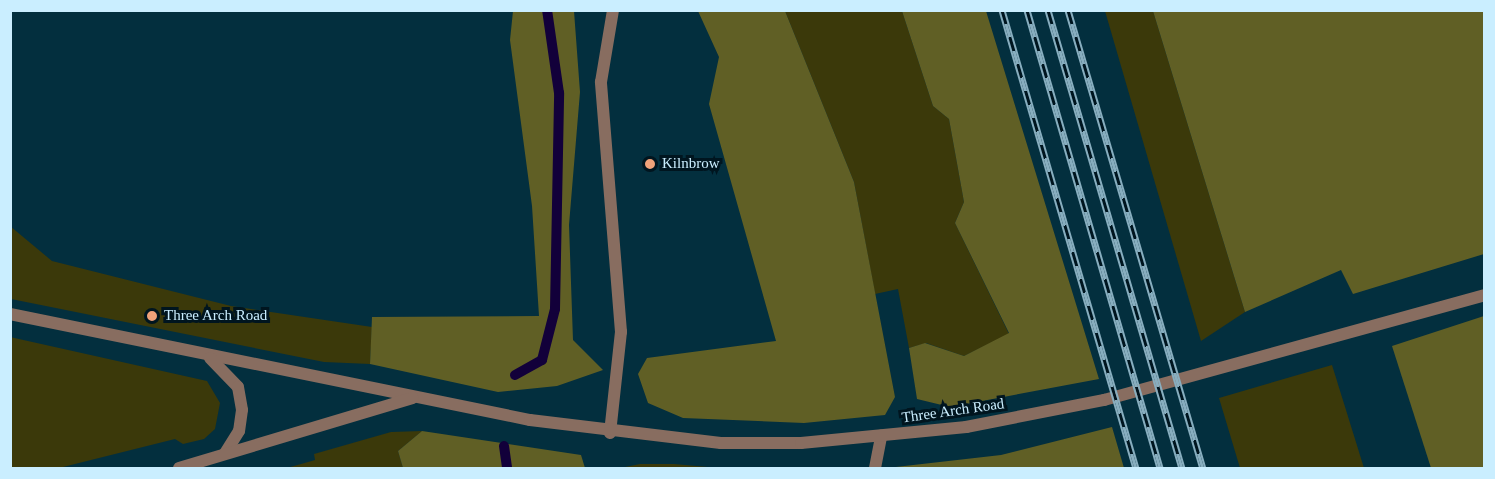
<!DOCTYPE html>
<html>
<head>
<meta charset="utf-8">
<style>
  body { margin:0 }
  #map { position:relative; width:1495px; height:479px; overflow:hidden; background:#032f3e; font-family:Georgia,serif }
  div>[style] { position:absolute }
  .green>* { inset:0; background:#3b390a }
  .forest>* { inset:0; background:#605f25 }
  .stream>* { height:10px; margin:-5px; padding:0 5px; transform-origin:5px; border-radius:5px; background:#12003a }
  .lane>* { height:12px; margin:-6px; padding:0 6px; transform-origin:6px; border-radius:6px; background:#886d60 }
  .street>* { height:12px; margin:-6px; padding:0 6px; transform-origin:6px; border-radius:6px; background:#886d60 }
  .rail>* { height:7px; margin-top:-3.5px; transform-origin:0; background:repeating-linear-gradient(90deg,#00151f 0 14px,#88aebf 0 28px); box-sizing:border-box; border-block:2px solid #88aebf }
  .dots>* { width:16px; height:16px; translate:-50% -50%; box-sizing:border-box; border:3px solid #00151f; border-radius:50% }
  span { translate:-50% -50%; white-space:nowrap; text-align:center; line-height:1.15; -webkit-text-stroke:6px #00151f; paint-order:stroke }
  .poi-label { font-size:15px; color:#caeeff }
  .left { translate:0 -50%; text-align:left }
  .street-label { font-size:15px; color:#caeeff }
  .frame { position:absolute; inset:0; border:12px solid #caeeff; pointer-events:none }
</style>
</head>
<body>
<div id="map">
  <div class="green">
    <div style="clip-path:polygon(785px 11px,902px 11px,933px 106px,949px 119px,964px 202px,955px 223px,1009px 334px,964px 356px,926px 343px,909px 348px,898px 289px,875px 294px,854px 182px)"></div>
    <div style="clip-path:polygon(1105px 11px,1153px 11px,1245px 312px,1201px 341px)"></div>
    <div style="clip-path:polygon(10px 226px,52px 261px,231px 306px,372px 327px,370px 364px,324px 362px,11px 299px)"></div>
    <div style="clip-path:polygon(10px 337px,207px 381px,220px 403px,215px 429px,204px 439px,183px 444px,175px 439px,59px 468px,11px 468px)"></div>
    <div style="clip-path:polygon(1332px 365px,1364px 468px,1240px 468px,1219px 398px)"></div>
    <div style="clip-path:polygon(422px 431px,398px 451px,403px 468px,287px 468px,315px 460px,314px 454px,391px 432px)"></div>
    <div style="clip-path:polygon(640px 464px,674px 464px,719px 468px,620px 468px)"></div>
  </div>
  <div class="forest">
    <div style="clip-path:polygon(513px 11px,574px 11px,580px 92px,569px 225px,573px 340px,603px 370px,557px 386px,498px 392px,370px 364px,372px 317px,539px 316px,532px 206px,510px 40px)"></div>
    <div style="clip-path:polygon(698px 11px,785px 11px,854px 182px,895px 397px,885px 415px,804px 423px,683px 418px,648px 403px,638px 374px,647px 358px,776px 341px,709px 104px,719px 57px)"></div>
    <div style="clip-path:polygon(902px 11px,986px 11px,1099px 379px,950px 407px,917px 399px,909px 348px,925px 343px,964px 356px,1009px 333px,955px 223px,964px 202px,949px 119px,933px 106px)"></div>
    <div style="clip-path:polygon(1153px 11px,1484px 11px,1484px 254px,1353px 294px,1341px 270px,1245px 312px)"></div>
    <div style="clip-path:polygon(1484px 316px,1484px 468px,1431px 468px,1392px 346px)"></div>
    <div style="clip-path:polygon(1112px 427px,1124px 468px,887px 468px,1001px 455px)"></div>
    <div style="clip-path:polygon(422px 431px,581px 455px,585px 468px,403px 468px,398px 451px)"></div>
  </div>
  <div class="stream">
    <div style="left:515px;top:375px;width:31px;rotate:-29deg"></div>
    <div style="left:542px;top:360px;width:53px;rotate:-75.7deg"></div>
    <div style="left:555px;top:309px;width:216px;rotate:-88.9deg"></div>
    <div style="left:559px;top:93px;width:84px;rotate:-98.2deg"></div>
    <div style="left:504px;top:446px;width:22px;rotate:82deg"></div>
  </div>
  <div class="lane">
    <div style="left:610px;top:433px;width:102px;rotate:-83.8deg"></div>
    <div style="left:621px;top:332px;width:251px;rotate:-94.6deg"></div>
    <div style="left:601px;top:82px;width:73px;rotate:-80.5deg"></div>
    <div style="left:875px;top:468px;width:33px;rotate:-79deg"></div>
  </div>
  <div class="street">
    <div style="left:10px;top:314px;width:531px;rotate:11.52deg"></div>
    <div style="left:530px;top:420px;width:192px;rotate:6.9deg"></div>
    <div style="left:721px;top:443px;width:80px"></div>
    <div style="left:801px;top:443px;width:166px;rotate:-5.5deg"></div>
    <div style="left:966px;top:427px;width:141px;rotate:-11.1deg"></div>
    <div style="left:1104px;top:400px;width:394px;rotate:-15.4deg"></div>
    <div style="left:210px;top:358px;width:40px;rotate:46deg"></div>
    <div style="left:238px;top:387px;width:23px;rotate:80deg"></div>
    <div style="left:242px;top:410px;width:21px;rotate:98deg"></div>
    <div style="left:239px;top:431px;width:26px;rotate:122deg"></div>
    <div style="left:179px;top:468px;width:244px;rotate:-16.7deg"></div>
  </div>
  <div class="rail">
    <div style="left:1002px;top:10px;width:477px;rotate:73.7deg"></div>
    <div style="left:1027px;top:10px;width:477px;rotate:73.8deg"></div>
    <div style="left:1048px;top:10px;width:477px;rotate:73.7deg"></div>
    <div style="left:1068px;top:10px;width:477px;rotate:73.6deg"></div>
  </div>
  <div class="dots">
    <div style="left:650px;top:164px;background:#f0a27a"></div>
    <div style="left:152px;top:316px;background:#f0a27a"></div>
  </div>
  <div class="poi-label">
    <span class="left" style="left:662px;top:164px">Kilnbrow</span>
    <span class="left" style="left:164px;top:316px">Three Arch Road</span>
  </div>
  <div class="street-label">
    <span style="left:953px;top:411px;rotate:-8deg">Three Arch Road</span>
  </div>
  <div class="frame"></div>
</div>
</body>
</html>
